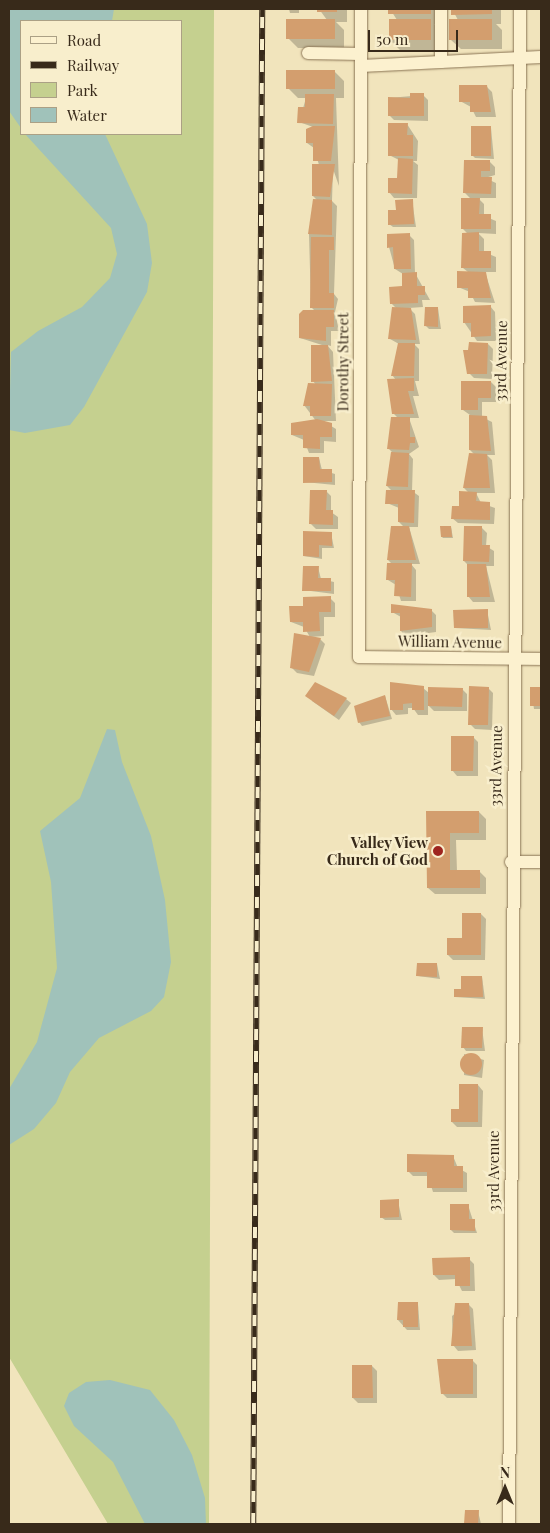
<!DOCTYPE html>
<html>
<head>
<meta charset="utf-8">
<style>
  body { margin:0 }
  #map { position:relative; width:550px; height:1533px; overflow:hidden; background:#f1e4bc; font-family:"Playfair Display",serif }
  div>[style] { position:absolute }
  .green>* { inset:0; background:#c5d08f }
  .water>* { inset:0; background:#a0c2ba }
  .shadow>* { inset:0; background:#0003 }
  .building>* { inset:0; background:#d39e6e }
  .round { border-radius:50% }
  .roads { filter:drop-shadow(0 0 1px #8a7454) drop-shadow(0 0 1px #8a7454) }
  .minor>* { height:12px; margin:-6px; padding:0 6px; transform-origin:6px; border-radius:6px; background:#fcf1cf }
  .rail>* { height:5.5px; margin-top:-2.75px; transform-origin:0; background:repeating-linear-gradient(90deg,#f8eecc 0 11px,#382a1a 0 22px); box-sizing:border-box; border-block:1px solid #382a1a }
  .dots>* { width:14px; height:14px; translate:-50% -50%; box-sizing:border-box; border:2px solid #f8eecc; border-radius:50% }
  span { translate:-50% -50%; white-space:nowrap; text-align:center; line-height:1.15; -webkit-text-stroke:5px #f8eecc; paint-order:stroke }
  .street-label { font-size:15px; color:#382a1a }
  .poi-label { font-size:15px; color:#382a1a; font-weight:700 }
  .right { translate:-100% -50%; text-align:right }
  .frame { position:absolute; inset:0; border:10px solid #382a1a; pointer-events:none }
  .legend { position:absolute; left:20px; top:20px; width:162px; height:115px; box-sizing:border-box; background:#f8eecc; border:1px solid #aba085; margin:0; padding:6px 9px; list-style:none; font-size:15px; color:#382a1a }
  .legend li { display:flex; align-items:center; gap:10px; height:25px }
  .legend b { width:25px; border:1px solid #aba085 }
  .north { position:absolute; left:480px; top:1463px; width:50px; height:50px; -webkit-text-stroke:4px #f8eecc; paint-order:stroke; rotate:0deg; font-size:14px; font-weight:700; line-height:20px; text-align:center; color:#382a1a }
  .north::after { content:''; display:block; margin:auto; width:18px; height:22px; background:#382a1a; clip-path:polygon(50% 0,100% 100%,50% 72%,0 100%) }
  .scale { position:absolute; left:368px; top:30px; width:90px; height:22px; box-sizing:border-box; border:2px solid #382a1a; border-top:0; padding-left:6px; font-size:15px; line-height:18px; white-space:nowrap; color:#382a1a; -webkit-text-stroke:4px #f8eecc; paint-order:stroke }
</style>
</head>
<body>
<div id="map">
  <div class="green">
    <div style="clip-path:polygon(evenodd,9px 9px,214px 9px,209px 1524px,108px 1524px,9px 1357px,9px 9px,21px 21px,181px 21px,181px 134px,21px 134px,21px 21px)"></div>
  </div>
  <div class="water">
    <div style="clip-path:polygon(9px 9px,114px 9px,112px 21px,21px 21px,21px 128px,9px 111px)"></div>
    <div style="clip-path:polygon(25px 134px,105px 134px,147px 224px,152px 263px,147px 292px,84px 407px,70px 425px,25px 433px,9px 430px,11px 352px,38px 331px,82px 307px,110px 278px,117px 254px,111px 228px)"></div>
    <div style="clip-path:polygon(107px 729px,115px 730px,122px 762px,151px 836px,165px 900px,171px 962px,164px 997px,151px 1011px,99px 1038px,70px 1072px,56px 1103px,34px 1129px,9px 1145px,9px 1089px,37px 1042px,57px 968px,51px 882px,40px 831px,80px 798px)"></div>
    <div style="clip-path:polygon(110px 1380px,150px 1390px,174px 1420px,192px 1455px,205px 1498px,206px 1524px,145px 1524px,113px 1462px,74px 1426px,64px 1406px,69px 1393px,86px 1382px)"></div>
  </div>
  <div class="shadow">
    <div style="clip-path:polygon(289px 9px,299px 9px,299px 13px,290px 13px)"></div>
    <div style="clip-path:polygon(319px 9px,347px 9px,347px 22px,336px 22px,344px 30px,344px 48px,298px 48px,288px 38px,327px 20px)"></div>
    <div style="clip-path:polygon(390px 9px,441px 9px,441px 24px,434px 24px,441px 30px,441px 50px,400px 50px,390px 40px,397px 20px)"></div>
    <div style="clip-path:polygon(452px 9px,501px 9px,501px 24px,496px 24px,502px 30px,502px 49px,461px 49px,451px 40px,458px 20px)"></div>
    <div style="clip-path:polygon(334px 71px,344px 81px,344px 98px,336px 98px,339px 186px,333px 169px,332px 201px,337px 206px,334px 294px,338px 299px,335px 312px,339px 331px,331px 331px,331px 346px,327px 345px,333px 352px,336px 421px,323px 421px,336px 429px,336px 442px,324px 441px,324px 453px,309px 453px,304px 440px,292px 435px,316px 421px,304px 405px,316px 385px,313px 381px,322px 345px,300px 338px,315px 311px,311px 307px,309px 234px,318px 201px,313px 196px,319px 165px,314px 148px,307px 143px,316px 128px,299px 122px,306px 98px,298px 98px,288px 88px)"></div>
    <div style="clip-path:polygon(487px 87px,492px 92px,496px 117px,476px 117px,471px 107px,460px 101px)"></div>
    <div style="clip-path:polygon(423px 95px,428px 100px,428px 121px,394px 120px,389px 115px,389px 98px)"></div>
    <div style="clip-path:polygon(407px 124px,418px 141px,417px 161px,413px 161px,418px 165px,417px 198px,394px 198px,389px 192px,398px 179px,399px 160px,389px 155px)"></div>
    <div style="clip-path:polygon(491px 128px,494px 159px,475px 158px,472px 155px)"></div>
    <div style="clip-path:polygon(465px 161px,490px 162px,495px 167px,495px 175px,485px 178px,496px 183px,496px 198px,478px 198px,484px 204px,484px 216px,496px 221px,496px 234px,478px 233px,484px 239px,484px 252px,496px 257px,496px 272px,485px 272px,495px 303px,475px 302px,470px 292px,458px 287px,468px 272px,463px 268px,468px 234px,462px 228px,471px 199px,465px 193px)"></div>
    <div style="clip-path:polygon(412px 200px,416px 227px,393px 227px,389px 224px,397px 211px)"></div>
    <div style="clip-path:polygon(409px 235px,414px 240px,415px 273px,430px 300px,422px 300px,423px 307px,409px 308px,415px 314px,420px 344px,414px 344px,419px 349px,419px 381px,415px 381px,419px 396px,413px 396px,419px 418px,409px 418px,419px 447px,409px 454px,413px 459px,412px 491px,419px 496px,418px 527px,409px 527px,420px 564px,411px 564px,416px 570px,416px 601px,401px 601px,396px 585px,388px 580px,392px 564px,388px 560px,404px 527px,399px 522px,399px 508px,387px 503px,392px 491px,387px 486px,392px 452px,389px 449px,398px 418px,393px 413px,396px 380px,392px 375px,399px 344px,390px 339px,397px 309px,391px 303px,403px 288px,403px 274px,395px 269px,389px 247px)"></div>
    <div style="clip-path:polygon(490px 306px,495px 312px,496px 341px,477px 341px,464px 322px)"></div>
    <div style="clip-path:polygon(438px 308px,441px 329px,429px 329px,426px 326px)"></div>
    <div style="clip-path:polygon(488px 344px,493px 349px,492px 379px,474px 378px,469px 373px)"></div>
    <div style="clip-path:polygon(491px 382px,496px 387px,496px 402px,482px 402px,482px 417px,492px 422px,495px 455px,487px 455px,492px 460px,495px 493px,476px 493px,481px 503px,495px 508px,494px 524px,458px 523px,452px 518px,469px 493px,464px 488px,475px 455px,470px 450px,470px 415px,463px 410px)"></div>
    <div style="clip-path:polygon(319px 458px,322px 470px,335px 474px,335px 485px,304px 482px)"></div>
    <div style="clip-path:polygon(326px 491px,331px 496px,331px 512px,338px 517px,338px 529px,316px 529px,311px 524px)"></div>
    <div style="clip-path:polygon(451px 527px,453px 538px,443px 538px,442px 537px)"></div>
    <div style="clip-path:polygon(482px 528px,487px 533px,486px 546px,494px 551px,494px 566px,486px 566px,495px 602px,473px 602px,468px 596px,468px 565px,464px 561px)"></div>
    <div style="clip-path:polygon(331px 533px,334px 548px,322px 548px,322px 559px,304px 556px)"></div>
    <div style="clip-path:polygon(318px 567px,321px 579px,334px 582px,334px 594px,303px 590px)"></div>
    <div style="clip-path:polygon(330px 598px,335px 603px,335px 617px,324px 617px,324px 636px,310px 637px,304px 627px,291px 622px,304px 607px)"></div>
    <div style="clip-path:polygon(431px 610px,436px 615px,436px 632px,406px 636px,401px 631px,401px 617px,392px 612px)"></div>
    <div style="clip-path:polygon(487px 610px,491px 630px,455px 628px)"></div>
    <div style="clip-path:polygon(320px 639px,325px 644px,314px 676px,297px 673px,292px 668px)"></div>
    <div style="clip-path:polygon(391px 684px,423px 688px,429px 693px,462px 689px,467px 694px,467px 711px,434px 711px,428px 705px,428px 715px,418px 715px,413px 708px,408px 708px,408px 714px,396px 715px,391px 709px)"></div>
    <div style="clip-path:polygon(541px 687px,541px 709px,534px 709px,531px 688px)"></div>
    <div style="clip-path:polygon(488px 688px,493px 693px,492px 730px,475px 729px,470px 724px)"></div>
    <div style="clip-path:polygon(385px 696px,392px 719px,362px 726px,359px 722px)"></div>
    <div style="clip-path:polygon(346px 699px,351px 703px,339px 720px,312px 701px)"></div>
    <div style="clip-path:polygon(473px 737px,478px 742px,478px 776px,457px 776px,452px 770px)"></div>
    <div style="clip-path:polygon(428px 812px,479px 812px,486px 819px,486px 840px,456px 840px,457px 871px,479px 871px,486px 878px,486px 894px,435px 894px,428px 888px)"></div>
    <div style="clip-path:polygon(481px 914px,486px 919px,485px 960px,453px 960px,448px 955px)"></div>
    <div style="clip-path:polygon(437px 964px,440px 979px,418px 976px)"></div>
    <div style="clip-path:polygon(482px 977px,485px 999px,455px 997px)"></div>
    <div style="clip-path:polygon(482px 1028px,485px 1051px,466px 1051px,463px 1047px)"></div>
    <div style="clip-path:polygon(464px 1054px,484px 1060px,482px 1078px,464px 1075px)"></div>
    <div style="clip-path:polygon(478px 1085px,483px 1091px,482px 1127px,457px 1127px,452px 1122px)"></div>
    <div style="clip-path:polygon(453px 1156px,458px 1168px,467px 1173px,467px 1192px,433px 1192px,428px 1176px,413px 1176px,408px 1171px)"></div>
    <div style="clip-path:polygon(398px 1201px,402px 1220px,385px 1220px,381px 1217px)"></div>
    <div style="clip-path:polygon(468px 1205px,477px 1233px,454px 1233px,451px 1230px)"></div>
    <div style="clip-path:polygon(469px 1259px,474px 1264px,475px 1291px,462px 1291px,456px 1279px,439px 1280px,434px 1275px)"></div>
    <div style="clip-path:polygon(418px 1304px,420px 1330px,407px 1330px,398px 1320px)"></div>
    <div style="clip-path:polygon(468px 1304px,473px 1309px,476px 1350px,458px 1351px,453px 1345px,452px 1316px)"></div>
    <div style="clip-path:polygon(439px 1360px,472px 1360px,477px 1365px,477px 1398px,447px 1398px,442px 1393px)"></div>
    <div style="clip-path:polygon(372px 1366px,377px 1371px,377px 1403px,358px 1403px,353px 1398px)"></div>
    <div style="clip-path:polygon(540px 1488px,541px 1488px,541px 1514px,541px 1513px)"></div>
    <div style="clip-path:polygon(478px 1511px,481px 1524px,466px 1524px)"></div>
  </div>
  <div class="building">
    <div style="clip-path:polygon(317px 9px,337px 9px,337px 12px,317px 12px)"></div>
    <div style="clip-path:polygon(388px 9px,431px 9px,431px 14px,388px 14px)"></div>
    <div style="clip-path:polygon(451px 9px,492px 9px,492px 14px,451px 15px)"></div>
    <div style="clip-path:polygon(286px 19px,335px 19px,335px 39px,286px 39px)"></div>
    <div style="clip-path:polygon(389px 19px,431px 19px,431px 40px,389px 40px)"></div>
    <div style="clip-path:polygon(449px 19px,492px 19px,492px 40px,449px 40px)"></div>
    <div style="clip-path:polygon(286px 70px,335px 70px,335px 89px,286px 89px)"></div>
    <div style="clip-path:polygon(459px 85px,487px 85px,491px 112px,470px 112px,470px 102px,459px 102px)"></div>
    <div style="clip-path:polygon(410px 93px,424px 93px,424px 116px,388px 116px,388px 97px,410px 98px)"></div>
    <div style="clip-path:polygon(305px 94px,334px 94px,333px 124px,297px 123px,298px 107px,305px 107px)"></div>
    <div style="clip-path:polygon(388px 123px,408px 123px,407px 135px,413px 135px,413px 156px,388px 156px)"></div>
    <div style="clip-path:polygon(313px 126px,335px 126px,331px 161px,313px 161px,313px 143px,306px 143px,306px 129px)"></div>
    <div style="clip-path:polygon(471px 126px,491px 126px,491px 156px,471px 156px)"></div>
    <div style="clip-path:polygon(398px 158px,413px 159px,412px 194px,388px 193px,388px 178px,397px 178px)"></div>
    <div style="clip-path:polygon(464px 160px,490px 160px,490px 171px,481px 171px,481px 177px,492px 177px,491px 194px,463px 193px)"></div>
    <div style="clip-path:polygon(312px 164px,335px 164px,330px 197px,312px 196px)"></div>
    <div style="clip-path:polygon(461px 198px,480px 198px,479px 214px,491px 214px,491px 229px,461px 229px)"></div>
    <div style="clip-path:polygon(313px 199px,332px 200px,332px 235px,308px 234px)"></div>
    <div style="clip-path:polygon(413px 199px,414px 224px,388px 225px,388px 210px,396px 210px,395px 200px)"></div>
    <div style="clip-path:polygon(479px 232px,479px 251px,491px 251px,491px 268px,461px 268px,462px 233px)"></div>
    <div style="clip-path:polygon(410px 233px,411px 269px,394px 269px,393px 247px,387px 248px,387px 234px)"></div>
    <div style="clip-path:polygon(311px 237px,334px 237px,334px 250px,329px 250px,329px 293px,334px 293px,334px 308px,310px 308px)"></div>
    <div style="clip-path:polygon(457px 271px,486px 272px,491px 298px,468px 298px,468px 288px,457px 288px)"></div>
    <div style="clip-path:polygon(417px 272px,417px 286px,425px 286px,425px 295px,418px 295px,418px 303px,390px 304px,389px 287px,402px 286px,402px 273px)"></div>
    <div style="clip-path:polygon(491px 305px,491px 336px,471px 337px,471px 323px,463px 323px,463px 306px)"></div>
    <div style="clip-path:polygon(392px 307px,411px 308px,416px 340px,388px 339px)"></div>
    <div style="clip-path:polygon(425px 307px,438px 307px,438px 327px,424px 326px)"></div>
    <div style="clip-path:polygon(303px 310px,334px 310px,334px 327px,326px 327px,326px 341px,299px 338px,299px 314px)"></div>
    <div style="clip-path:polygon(469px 342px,488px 343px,487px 374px,467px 374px,463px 350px,468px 350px)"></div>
    <div style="clip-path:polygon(398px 343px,415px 343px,414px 376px,391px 376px)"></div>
    <div style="clip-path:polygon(311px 345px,328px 345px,332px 381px,311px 382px)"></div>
    <div style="clip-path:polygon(414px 378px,414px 391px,408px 391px,414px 414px,392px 414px,387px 379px)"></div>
    <div style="clip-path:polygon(461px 381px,491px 381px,491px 398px,478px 398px,478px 410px,461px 410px)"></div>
    <div style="clip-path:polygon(308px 383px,332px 384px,331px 416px,310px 416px,310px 406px,303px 406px)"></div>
    <div style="clip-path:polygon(469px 415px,487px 416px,491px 451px,469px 450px)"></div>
    <div style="clip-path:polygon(391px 417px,410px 417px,410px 437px,415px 437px,415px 443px,410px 443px,409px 450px,387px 449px)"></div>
    <div style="clip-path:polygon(317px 419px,332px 423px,332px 437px,320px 437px,320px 449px,303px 448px,303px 435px,291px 435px,291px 423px)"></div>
    <div style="clip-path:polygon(391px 452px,409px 453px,408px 487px,386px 486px)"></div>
    <div style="clip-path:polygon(469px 453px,487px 454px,490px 488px,463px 488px)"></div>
    <div style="clip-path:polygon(303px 457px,319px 457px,320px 469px,332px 469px,332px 482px,303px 483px)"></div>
    <div style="clip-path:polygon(310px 490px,327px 490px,326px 510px,333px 510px,333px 525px,309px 524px)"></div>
    <div style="clip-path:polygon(386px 490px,415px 490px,414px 523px,398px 522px,398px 504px,385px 504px)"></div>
    <div style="clip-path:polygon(459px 491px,477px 492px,476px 501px,490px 502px,490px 520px,451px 519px,452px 506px,459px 506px)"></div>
    <div style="clip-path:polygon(391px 526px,409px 526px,416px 560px,387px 560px)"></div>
    <div style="clip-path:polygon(440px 526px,451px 526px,452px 537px,441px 537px)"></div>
    <div style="clip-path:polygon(464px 526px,482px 526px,482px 545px,490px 545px,489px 562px,463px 561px)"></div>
    <div style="clip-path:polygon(303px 531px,332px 532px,332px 546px,319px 545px,319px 557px,303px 556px)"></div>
    <div style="clip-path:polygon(387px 563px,412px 563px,411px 597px,394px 596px,395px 580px,386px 580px)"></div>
    <div style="clip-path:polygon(467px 564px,486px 564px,490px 597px,467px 597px)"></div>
    <div style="clip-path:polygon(303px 566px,319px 566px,318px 578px,331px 578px,331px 591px,302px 591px)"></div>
    <div style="clip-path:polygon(331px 596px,331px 612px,319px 612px,320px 631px,303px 632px,303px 622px,290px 622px,289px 606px,303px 606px,303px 597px)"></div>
    <div style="clip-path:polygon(391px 604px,432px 609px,432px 627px,400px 631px,400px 613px,391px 613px)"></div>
    <div style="clip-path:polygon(488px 609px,488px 628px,454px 628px,453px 610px)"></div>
    <div style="clip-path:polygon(294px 633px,321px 638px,309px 672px,290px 668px)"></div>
    <div style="clip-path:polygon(315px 682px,347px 698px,334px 716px,305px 696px)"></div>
    <div style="clip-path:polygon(390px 682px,424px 686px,424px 710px,412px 710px,412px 703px,403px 704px,403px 710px,390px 710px)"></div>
    <div style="clip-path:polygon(469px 686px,489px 687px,488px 725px,468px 725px)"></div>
    <div style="clip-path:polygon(428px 687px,463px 688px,462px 707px,428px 706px)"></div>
    <div style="clip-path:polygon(530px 687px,541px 687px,541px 706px,530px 706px)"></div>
    <div style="clip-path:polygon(385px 695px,390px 716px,358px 723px,354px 706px)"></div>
    <div style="clip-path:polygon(451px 736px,474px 736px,473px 771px,451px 771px)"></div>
    <div style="clip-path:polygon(426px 811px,479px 811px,479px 833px,450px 833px,450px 870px,480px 870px,480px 888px,427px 888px)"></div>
    <div style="clip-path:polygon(462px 913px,481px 913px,481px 955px,447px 955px,447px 938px,462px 938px)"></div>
    <div style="clip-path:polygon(417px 963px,437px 963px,437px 977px,416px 976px)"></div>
    <div style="clip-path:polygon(461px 976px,482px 976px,483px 997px,454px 997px,454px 989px,461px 989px)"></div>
    <div style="clip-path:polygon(462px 1027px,483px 1027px,482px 1048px,461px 1048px)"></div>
    <div class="round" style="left:460px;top:1053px;width:22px;height:22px"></div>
    <div style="clip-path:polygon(459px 1084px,478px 1084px,478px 1122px,451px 1122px,451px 1109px,459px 1109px)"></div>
    <div style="clip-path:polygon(407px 1154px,454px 1155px,454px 1166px,463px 1166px,463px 1188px,427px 1188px,427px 1172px,407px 1172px)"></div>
    <div style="clip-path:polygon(399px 1199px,399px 1217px,380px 1218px,380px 1200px)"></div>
    <div style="clip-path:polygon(450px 1204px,469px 1204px,469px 1219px,475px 1219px,475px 1231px,450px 1230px)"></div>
    <div style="clip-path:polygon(470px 1257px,470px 1286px,455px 1286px,455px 1275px,433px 1275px,432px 1258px)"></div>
    <div style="clip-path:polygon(398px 1302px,418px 1302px,418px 1327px,403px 1327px,403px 1320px,397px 1320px)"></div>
    <div style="clip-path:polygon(455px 1303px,469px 1303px,472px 1346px,451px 1346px)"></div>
    <div style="clip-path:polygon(437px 1359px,473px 1359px,473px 1394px,441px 1394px)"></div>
    <div style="clip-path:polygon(352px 1365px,372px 1365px,373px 1398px,352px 1398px)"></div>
    <div style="clip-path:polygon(465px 1510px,479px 1510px,478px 1524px,464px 1524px)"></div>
  </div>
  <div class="roads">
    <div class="minor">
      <div style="left:361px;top:9px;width:648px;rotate:90.18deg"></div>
      <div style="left:359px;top:657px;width:182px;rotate:0.6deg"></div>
      <div style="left:308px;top:53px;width:53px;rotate:1.1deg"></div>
      <div style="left:441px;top:62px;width:53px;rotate:-90deg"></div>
      <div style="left:361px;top:66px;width:180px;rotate:-2.9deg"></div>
      <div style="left:511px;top:862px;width:30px"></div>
      <div style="left:509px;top:1524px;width:1515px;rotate:-89.58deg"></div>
    </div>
  </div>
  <div class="rail">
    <div style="left:253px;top:1524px;width:1515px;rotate:-89.66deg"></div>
  </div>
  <div class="dots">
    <div style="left:438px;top:851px;background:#9e251f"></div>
  </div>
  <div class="street-label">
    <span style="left:501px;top:361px;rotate:-89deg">33rd Avenue</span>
    <span style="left:343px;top:362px;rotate:-90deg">Dorothy Street</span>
    <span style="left:450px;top:642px;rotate:1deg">William Avenue</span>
    <span style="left:496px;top:766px;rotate:-89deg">33rd Avenue</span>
    <span style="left:494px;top:1171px;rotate:-90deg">33rd Avenue</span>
  </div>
  <div class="poi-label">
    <span class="right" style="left:428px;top:851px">Valley View<br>Church of God</span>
  </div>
  <div class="frame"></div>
  <ul class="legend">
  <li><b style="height:6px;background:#fcf1cf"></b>Road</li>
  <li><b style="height:6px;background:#382a1a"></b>Railway</li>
  <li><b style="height:14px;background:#c5d08f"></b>Park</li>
  <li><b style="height:14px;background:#a0c2ba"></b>Water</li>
  </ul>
  <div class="north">N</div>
  <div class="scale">50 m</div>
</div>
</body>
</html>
